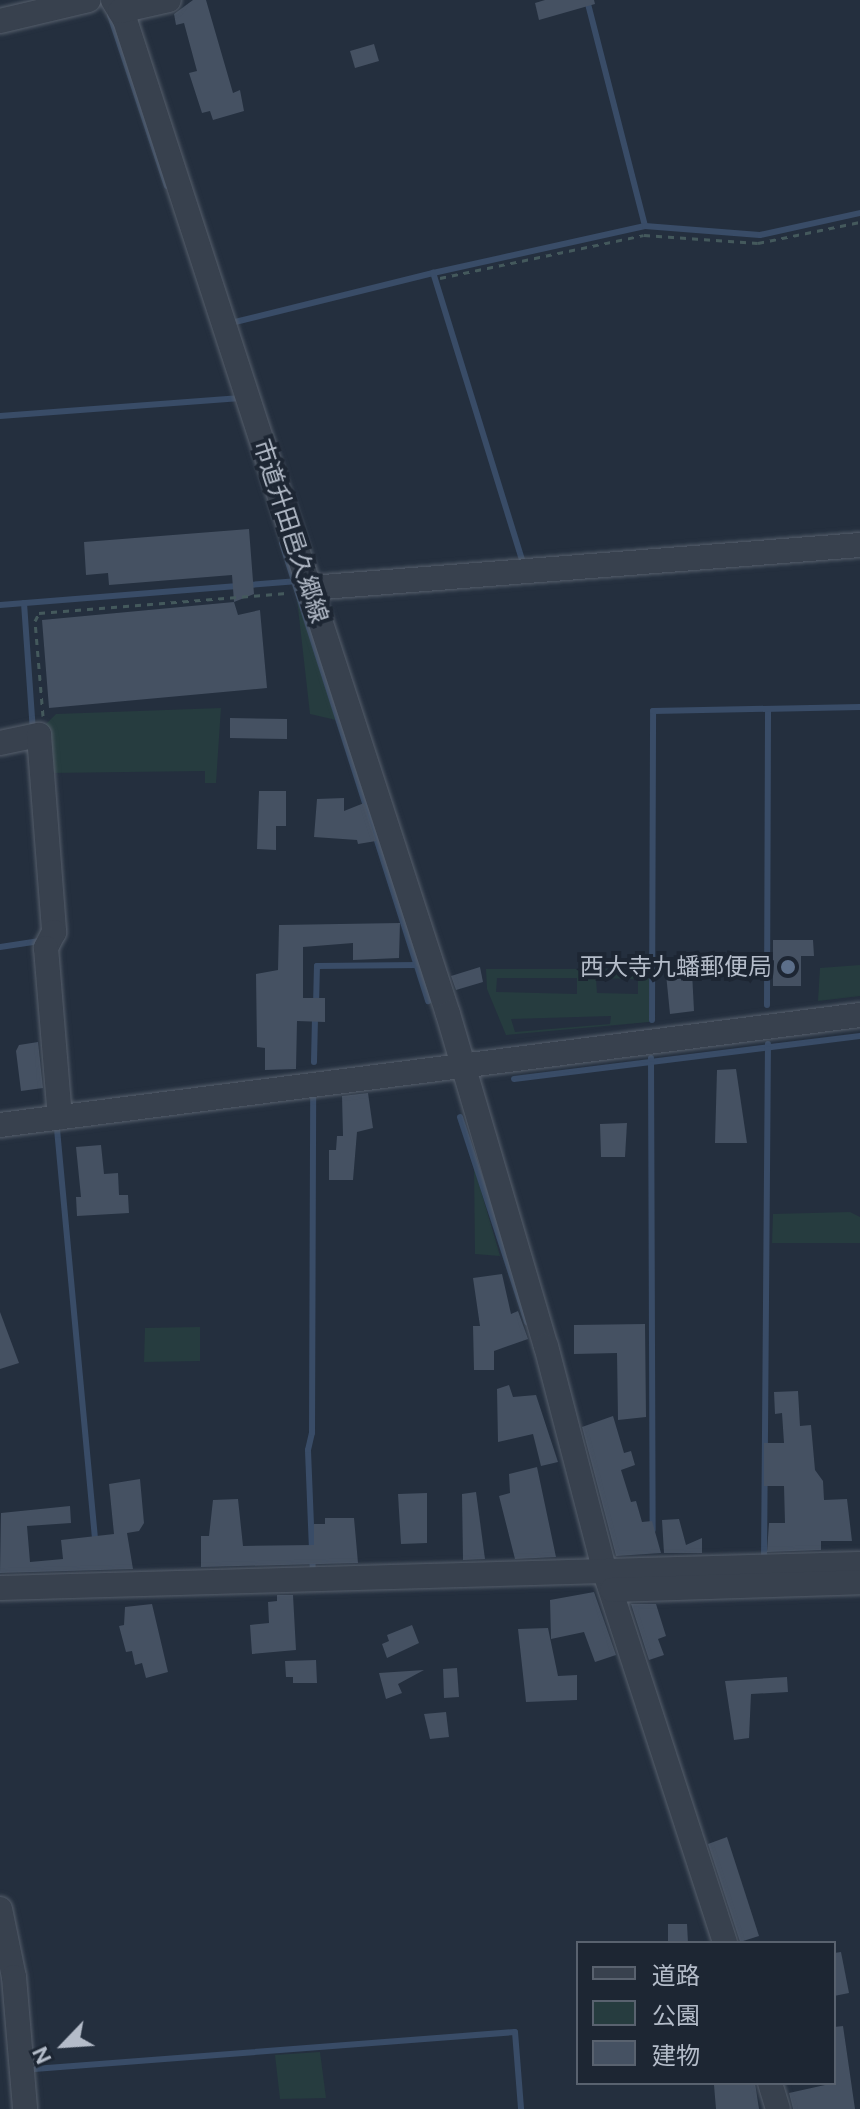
<!DOCTYPE html>
<html>
<head>
<meta charset="utf-8">
<style>
  body { margin:0 }
  #map { position:relative; width:860px; height:2109px; overflow:hidden; background:#242f3e; font-family:"DM Sans","Noto Sans JP",sans-serif }
  div>[style] { position:absolute }
  .green>* { inset:0; background:#263c3f }
  .stream>* { height:6px; margin:-3px; padding:0 3px; transform-origin:3px; border-radius:3px; background:#394c67 }
  .building>* { inset:0; background:#455162 }
  .path>* { height:3px; margin-top:-1.5px; transform-origin:0; background:repeating-linear-gradient(90deg,#44595c 0 6px,transparent 0 12px) }
  .roads { filter:drop-shadow(0 0 2px #565f6c) drop-shadow(0 0 2px #565f6c) }
  .minor>* { height:24px; margin:-12px; padding:0 12px; transform-origin:12px; border-radius:12px; background:#38414e }
  .dots>* { width:22px; height:22px; translate:-50% -50%; box-sizing:border-box; border:4px solid #1d2633; border-radius:50% }
  span { translate:-50% -50%; white-space:nowrap; text-align:center; line-height:1.15; -webkit-text-stroke:8px #1d2633; paint-order:stroke }
  .street-label { font-size:24px; color:#b4bcc9 }
  .poi-label { font-size:24px; color:#b4bcc9 }
  .right { translate:-100% -50%; text-align:right }
  .legend { position:absolute; left:576px; top:1941px; width:260px; height:144px; box-sizing:border-box; background:#1d2633; border:2px solid #59626f; margin:0; padding:10px 14px; list-style:none; font-size:24px; color:#b4bcc9 }
  .legend li { display:flex; align-items:center; gap:16px; height:40px }
  .legend b { width:40px; border:2px solid #59626f }
  .north { position:absolute; left:24px; top:2005px; width:80px; height:80px; -webkit-text-stroke:6px #1d2633; paint-order:stroke; rotate:245deg; font-size:22px; font-weight:700; line-height:32px; text-align:center; color:#b4bcc9 }
  .north::after { content:''; display:block; margin:auto; width:28px; height:36px; background:#b4bcc9; clip-path:polygon(50% 0,100% 100%,50% 72%,0 100%) }
</style>
</head>
<body>
<div id="map">
  <div class="green">
    <div style="clip-path:polygon(297px 599px,336px 720px,310px 714px)"></div>
    <div style="clip-path:polygon(221px 708px,216px 783px,205px 783px,205px 771px,49px 773px,45px 725px,56px 714px)"></div>
    <div style="clip-path:polygon(860px 965px,860px 996px,818px 1001px,820px 968px)"></div>
    <div style="clip-path:polygon(evenodd,486px 969px,649px 969px,649px 1022px,506px 1035px,487px 989px,486px 969px,577px 978px,577px 994px,496px 992px,497px 978px,577px 978px,486px 969px,596px 978px,638px 979px,638px 994px,597px 993px,596px 978px,486px 969px,611px 1016px,610px 1024px,515px 1032px,511px 1019px,611px 1016px)"></div>
    <div style="clip-path:polygon(474px 1167px,500px 1256px,475px 1254px)"></div>
    <div style="clip-path:polygon(850px 1212px,860px 1217px,860px 1243px,772px 1243px,773px 1214px)"></div>
    <div style="clip-path:polygon(200px 1327px,200px 1361px,144px 1362px,145px 1328px)"></div>
    <div style="clip-path:polygon(320px 2052px,326px 2098px,280px 2099px,275px 2055px)"></div>
  </div>
  <div class="stream">
    <div style="left:587px;top:0;width:233px;rotate:75.6deg"></div>
    <div style="left:110px;top:15px;width:180px;rotate:71.6deg"></div>
    <div style="left:235px;top:322px;width:204px;rotate:-13.9deg"></div>
    <div style="left:0;top:416px;width:238px;rotate:-4.3deg"></div>
    <div style="left:282px;top:543px;width:481px;rotate:72.3deg"></div>
    <div style="left:523px;top:563px;width:304px;rotate:-107.2deg"></div>
    <div style="left:433px;top:273px;width:217px;rotate:-12.5deg"></div>
    <div style="left:645px;top:226px;width:115px;rotate:4.5deg"></div>
    <div style="left:760px;top:235px;width:102px;rotate:-12.4deg"></div>
    <div style="left:24px;top:603px;width:128px;rotate:86deg"></div>
    <div style="left:0;top:605px;width:299px;rotate:-4.6deg"></div>
    <div style="left:0;top:947px;width:40px;rotate:-8.5deg"></div>
    <div style="left:767px;top:1005px;width:296px;rotate:-89.8deg"></div>
    <div style="left:316px;top:1006px;width:40px;rotate:-88.6deg"></div>
    <div style="left:317px;top:966px;width:100px;rotate:-0.6deg"></div>
    <div style="left:652px;top:1020px;width:309px;rotate:-89.8deg"></div>
    <div style="left:653px;top:711px;width:207px;rotate:-1.1deg"></div>
    <div style="left:651px;top:1058px;width:472px;rotate:89.8deg"></div>
    <div style="left:314px;top:1062px;width:45px;rotate:-88.7deg"></div>
    <div style="left:514px;top:1079px;width:349px;rotate:-7.1deg"></div>
    <div style="left:460px;top:1117px;width:216px;rotate:71.9deg"></div>
    <div style="left:57px;top:1129px;width:415px;rotate:84.7deg"></div>
    <div style="left:764px;top:1562px;width:518px;rotate:-89.56deg"></div>
    <div style="left:313px;top:1575px;width:125px;rotate:-92.3deg"></div>
    <div style="left:308px;top:1450px;width:17px;rotate:-77deg"></div>
    <div style="left:312px;top:1433px;width:336px;rotate:-89.8deg"></div>
    <div style="left:34px;top:2069px;width:482px;rotate:-4.4deg"></div>
    <div style="left:515px;top:2032px;width:77px;rotate:85.5deg"></div>
  </div>
  <div class="building">
    <div style="clip-path:polygon(193px 0,206px 0,233px 93px,240px 90px,244px 111px,213px 120px,210px 111px,202px 113px,189px 73px,197px 71px,184px 23px,176px 25px,174px 14px)"></div>
    <div style="clip-path:polygon(545px 0,594px 0,595px 4px,539px 20px,535px 3px)"></div>
    <div style="clip-path:polygon(374px 44px,379px 61px,355px 68px,350px 51px)"></div>
    <div style="clip-path:polygon(249px 529px,254px 594px,234px 602px,238px 615px,260px 610px,267px 688px,49px 708px,42px 620px,234px 602px,232px 575px,109px 585px,108px 573px,86px 575px,84px 542px)"></div>
    <div style="clip-path:polygon(230px 718px,287px 719px,287px 739px,230px 738px)"></div>
    <div style="clip-path:polygon(259px 791px,286px 791px,286px 826px,276px 826px,276px 850px,257px 849px)"></div>
    <div style="clip-path:polygon(344px 798px,344px 811px,364px 803px,376px 841px,358px 844px,357px 840px,314px 837px,317px 799px)"></div>
    <div style="clip-path:polygon(400px 923px,399px 958px,353px 960px,353px 943px,303px 947px,303px 998px,325px 998px,325px 1022px,297px 1021px,296px 1069px,265px 1070px,265px 1048px,257px 1047px,256px 974px,278px 970px,279px 925px)"></div>
    <div style="clip-path:polygon(773px 940px,813px 940px,814px 956px,801px 956px,801px 986px,773px 986px)"></div>
    <div style="clip-path:polygon(480px 967px,483px 982px,456px 990px,451px 976px)"></div>
    <div style="clip-path:polygon(692px 972px,694px 1011px,670px 1014px,666px 974px)"></div>
    <div style="clip-path:polygon(38px 1042px,43px 1088px,21px 1091px,16px 1051px,19px 1045px)"></div>
    <div style="clip-path:polygon(736px 1069px,747px 1143px,715px 1143px,717px 1070px)"></div>
    <div style="clip-path:polygon(368px 1093px,373px 1128px,357px 1132px,353px 1180px,329px 1180px,329px 1150px,336px 1150px,337px 1136px,343px 1136px,342px 1096px)"></div>
    <div style="clip-path:polygon(627px 1123px,625px 1157px,601px 1157px,600px 1124px)"></div>
    <div style="clip-path:polygon(101px 1145px,104px 1174px,118px 1173px,119px 1195px,128px 1195px,129px 1213px,77px 1216px,76px 1197px,81px 1197px,76px 1147px)"></div>
    <div style="clip-path:polygon(502px 1274px,511px 1314px,518px 1311px,528px 1339px,494px 1351px,494px 1370px,474px 1370px,473px 1326px,480px 1326px,473px 1278px)"></div>
    <div style="clip-path:polygon(0 1312px,19px 1363px,0 1369px)"></div>
    <div style="clip-path:polygon(645px 1324px,646px 1417px,618px 1420px,617px 1353px,574px 1354px,574px 1325px)"></div>
    <div style="clip-path:polygon(509px 1385px,513px 1397px,536px 1395px,558px 1462px,541px 1466px,533px 1434px,498px 1442px,497px 1389px)"></div>
    <div style="clip-path:polygon(798px 1391px,800px 1426px,811px 1425px,815px 1470px,823px 1481px,824px 1500px,847px 1499px,852px 1541px,821px 1541px,821px 1550px,767px 1552px,769px 1523px,785px 1523px,784px 1486px,764px 1486px,764px 1443px,784px 1443px,782px 1413px,775px 1414px,774px 1392px)"></div>
    <div style="clip-path:polygon(613px 1416px,624px 1453px,631px 1451px,635px 1465px,621px 1470px,631px 1502px,636px 1501px,642px 1522px,652px 1521px,661px 1553px,616px 1556px,582px 1427px)"></div>
    <div style="clip-path:polygon(537px 1467px,556px 1557px,515px 1559px,499px 1496px,510px 1493px,509px 1474px)"></div>
    <div style="clip-path:polygon(140px 1479px,144px 1523px,139px 1531px,127px 1533px,133px 1569px,0 1573px,1px 1513px,70px 1506px,71px 1523px,27px 1526px,30px 1562px,63px 1559px,61px 1540px,114px 1534px,109px 1484px)"></div>
    <div style="clip-path:polygon(476px 1492px,485px 1559px,463px 1560px,462px 1494px)"></div>
    <div style="clip-path:polygon(427px 1493px,427px 1543px,401px 1544px,398px 1494px)"></div>
    <div style="clip-path:polygon(238px 1499px,243px 1546px,314px 1545px,314px 1524px,325px 1524px,325px 1518px,354px 1518px,358px 1563px,201px 1567px,201px 1536px,209px 1536px,213px 1500px)"></div>
    <div style="clip-path:polygon(679px 1519px,686px 1545px,702px 1538px,702px 1553px,664px 1553px,662px 1520px)"></div>
    <div style="clip-path:polygon(594px 1592px,616px 1655px,595px 1662px,584px 1632px,551px 1639px,550px 1600px)"></div>
    <div style="clip-path:polygon(277px 1595px,293px 1595px,296px 1650px,252px 1654px,250px 1625px,269px 1623px,268px 1602px,277px 1601px)"></div>
    <div style="clip-path:polygon(152px 1604px,168px 1672px,146px 1678px,142px 1663px,135px 1665px,132px 1651px,126px 1652px,119px 1626px,124px 1625px,125px 1607px)"></div>
    <div style="clip-path:polygon(631px 1604px,656px 1604px,666px 1636px,658px 1639px,664px 1655px,649px 1660px)"></div>
    <div style="clip-path:polygon(412px 1625px,419px 1643px,387px 1658px,382px 1644px,389px 1641px,387px 1635px)"></div>
    <div style="clip-path:polygon(548px 1628px,558px 1676px,577px 1675px,577px 1700px,526px 1702px,518px 1629px)"></div>
    <div style="clip-path:polygon(316px 1660px,317px 1683px,293px 1683px,293px 1677px,286px 1677px,285px 1661px)"></div>
    <div style="clip-path:polygon(457px 1668px,459px 1697px,444px 1698px,443px 1669px)"></div>
    <div style="clip-path:polygon(424px 1670px,398px 1684px,402px 1693px,386px 1699px,379px 1673px)"></div>
    <div style="clip-path:polygon(787px 1677px,788px 1692px,751px 1694px,749px 1738px,734px 1740px,725px 1681px)"></div>
    <div style="clip-path:polygon(446px 1712px,449px 1737px,430px 1739px,424px 1714px)"></div>
    <div style="clip-path:polygon(727px 1837px,759px 1936px,740px 1942px,708px 1844px)"></div>
    <div style="clip-path:polygon(668px 1924px,687px 1924px,688px 1943px,668px 1943px)"></div>
    <div style="clip-path:polygon(841px 1952px,849px 1993px,834px 1996px,834px 1953px)"></div>
    <div style="clip-path:polygon(843px 2026px,855px 2109px,793px 2109px,789px 2093px,834px 2083px,834px 2027px)"></div>
    <div style="clip-path:polygon(755px 2083px,759px 2109px,716px 2109px,714px 2085px)"></div>
  </div>
  <div class="path">
    <div style="left:440px;top:278px;width:208px;rotate:-11.9deg"></div>
    <div style="left:644px;top:235px;width:114px;rotate:4deg"></div>
    <div style="left:758px;top:243px;width:104px;rotate:-11.6deg"></div>
    <div style="left:43px;top:716px;width:95px;rotate:-94.8deg"></div>
    <div style="left:35px;top:621px;width:9px;rotate:-63deg"></div>
    <div style="left:39px;top:613px;width:251px;rotate:-4.6deg"></div>
  </div>
  <div class="roads">
    <div class="minor">
      <div style="left:113px;top:0;width:23px;rotate:59deg"></div>
      <div style="left:125px;top:20px;width:1045px;rotate:72deg"></div>
      <div style="left:448px;top:1014px;width:346px;rotate:73.6deg"></div>
      <div style="left:546px;top:1346px;width:235px;rotate:75.4deg"></div>
      <div style="left:605px;top:1573px;width:389px;rotate:72deg"></div>
      <div style="left:120px;top:11px;width:50px;rotate:-12.7deg"></div>
      <div style="left:0;top:21px;width:91px;rotate:-13.3deg"></div>
      <div style="left:310px;top:588px;width:552px;rotate:-4.47deg"></div>
      <div style="left:0;top:743px;width:40px;rotate:-12deg"></div>
      <div style="left:39px;top:735px;width:198px;rotate:85.6deg"></div>
      <div style="left:54px;top:932px;width:18px;rotate:117deg"></div>
      <div style="left:46px;top:948px;width:170px;rotate:85.3deg"></div>
      <div style="left:0;top:1125px;width:867px;rotate:-7.29deg"></div>
      <div style="left:0;top:1588px;width:860px;rotate:-1.6deg"></div>
      <div style="left:612px;top:1590px;width:248px;rotate:-1.8deg"></div>
      <div style="left:0;top:1909px;width:69px;rotate:78.4deg"></div>
      <div style="left:14px;top:1977px;width:132px;rotate:85.2deg"></div>
      <div style="left:770px;top:2083px;width:27px;rotate:73deg"></div>
    </div>
  </div>
  <div class="dots">
    <div style="left:788px;top:967px;background:#5c6f8a"></div>
  </div>
  <div class="street-label">
    <span style="left:291px;top:531px;rotate:72deg">市道升田邑久郷線</span>
  </div>
  <div class="poi-label">
    <span class="right" style="left:772px;top:967px">西大寺九蟠郵便局</span>
  </div>
  <ul class="legend">
  <li><b style="height:10px;background:#38414e"></b>道路</li>
  <li><b style="height:22px;background:#263c3f"></b>公園</li>
  <li><b style="height:22px;background:#455162"></b>建物</li>
  </ul>
  <div class="north">N</div>
</div>
</body>
</html>
